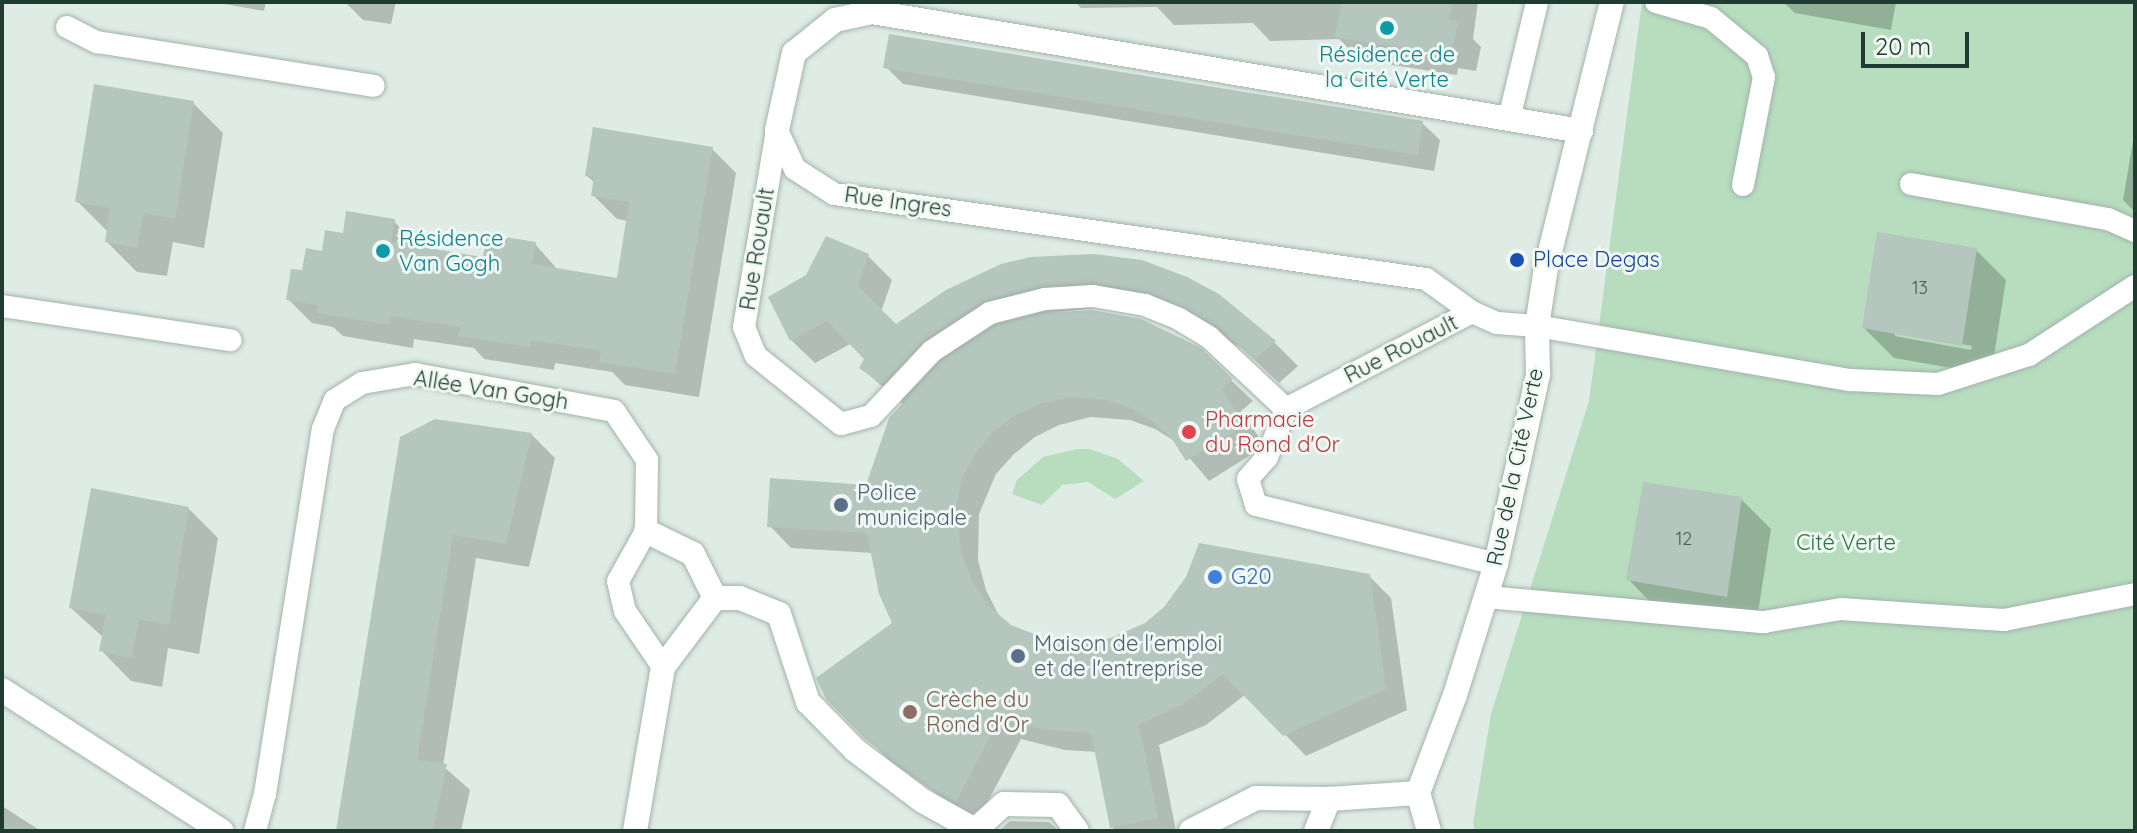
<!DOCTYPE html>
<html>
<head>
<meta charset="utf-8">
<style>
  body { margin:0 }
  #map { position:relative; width:2137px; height:833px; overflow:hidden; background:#dfebe5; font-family:Quicksand,sans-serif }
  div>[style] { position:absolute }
  .green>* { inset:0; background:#b7ddbe }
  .shadow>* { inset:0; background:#0003 }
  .building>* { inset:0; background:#b4c6bd }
  .roads { filter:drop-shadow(0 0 2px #a2b3ac) drop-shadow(0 0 2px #a2b3ac) }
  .lane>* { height:22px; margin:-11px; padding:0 11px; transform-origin:11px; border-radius:11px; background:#fff }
  .street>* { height:24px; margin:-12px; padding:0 12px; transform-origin:12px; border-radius:12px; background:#fff }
  .dots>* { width:22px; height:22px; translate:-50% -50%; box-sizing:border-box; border:4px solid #f0f8f3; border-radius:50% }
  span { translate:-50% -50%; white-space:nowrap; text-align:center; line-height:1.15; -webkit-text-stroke:6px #f0f8f3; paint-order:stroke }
  .number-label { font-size:18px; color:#455e55 }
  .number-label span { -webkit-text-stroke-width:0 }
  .culture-label { font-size:22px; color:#0d838f }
  .left { translate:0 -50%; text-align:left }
  .street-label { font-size:22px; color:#203c32 }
  .transit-label { font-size:22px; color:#164399 }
  .health-label { font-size:22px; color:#be3a42 }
  .service-label { font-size:22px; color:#4e5e75 }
  .park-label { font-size:22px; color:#29743f }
  .shop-label { font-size:22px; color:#366cbe }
  .education-label { font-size:22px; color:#785e54 }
  .frame { position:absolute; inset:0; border:4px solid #203c32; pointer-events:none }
  .scale { position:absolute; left:1861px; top:32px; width:108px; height:36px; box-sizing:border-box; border:4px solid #203c32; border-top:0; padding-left:10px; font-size:24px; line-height:28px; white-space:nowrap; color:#203c32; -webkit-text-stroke:6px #f0f8f3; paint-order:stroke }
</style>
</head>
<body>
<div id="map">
  <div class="green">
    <div style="clip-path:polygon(1642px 2px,2135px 2px,2135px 831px,1475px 831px,1473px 823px,1491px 714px,1589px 401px)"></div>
    <div style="clip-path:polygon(1077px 449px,1089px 449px,1118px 459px,1144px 481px,1115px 499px,1088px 482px,1062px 485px,1042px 505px,1012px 494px,1017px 480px,1043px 457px)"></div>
  </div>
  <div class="shadow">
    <div style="clip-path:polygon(212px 2px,266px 2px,264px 11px)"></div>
    <div style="clip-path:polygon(345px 2px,396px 2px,391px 24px,363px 20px)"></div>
    <div style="clip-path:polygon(1075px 2px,1478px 2px,1473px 39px,1481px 47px,1476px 71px,1458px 68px,1457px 75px,1360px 60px,1339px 39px,1270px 41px,1253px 23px,1174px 25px,1157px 7px,1081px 8px)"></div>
    <div style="clip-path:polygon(1783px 2px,1896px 2px,1891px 30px,1795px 13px)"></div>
    <div style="clip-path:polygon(886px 67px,1422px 123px,1440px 140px,1434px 171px,903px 84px)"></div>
    <div style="clip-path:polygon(193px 103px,223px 133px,204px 248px,173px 242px,167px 276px,137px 272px,107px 242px,107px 231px,77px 201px)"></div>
    <div style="clip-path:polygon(2135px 129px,2135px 212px,2123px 200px)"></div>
    <div style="clip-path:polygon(712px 149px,736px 173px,699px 397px,625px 385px,612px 372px,555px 363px,554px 370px,484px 359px,474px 348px,414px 339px,413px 348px,343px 336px,333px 327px,312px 323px,288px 299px,304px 272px,345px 235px,394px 221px,417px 248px,485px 260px,535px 244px,558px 270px,618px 280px,628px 221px,617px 219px,593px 195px,595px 183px,587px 176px)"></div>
    <div style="clip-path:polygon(evenodd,1976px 250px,2006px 280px,1991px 375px,1894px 358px,1864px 328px,1976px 250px,1895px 332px,1972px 346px,1971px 350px,1895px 336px,1895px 332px)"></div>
    <div style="clip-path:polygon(868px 256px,892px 280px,881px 312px,896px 327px,1001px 266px,1218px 296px,1275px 343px,1298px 366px,1279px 383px,1242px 348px,1176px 315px,1120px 305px,1052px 313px,1199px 350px,1253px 401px,1241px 411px,1265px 446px,1209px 481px,1176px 442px,1155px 429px,1130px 420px,1091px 417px,1059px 425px,1035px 437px,1014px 454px,996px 474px,979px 514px,978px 560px,986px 590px,1000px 618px,1022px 634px,1062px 645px,1087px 645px,1369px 576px,1391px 598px,1407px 710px,1306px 756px,1246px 694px,1206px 725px,1159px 745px,1176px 831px,1116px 831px,1112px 827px,1097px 752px,1065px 750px,1021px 739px,977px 822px,889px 760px,866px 737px,894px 624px,873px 553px,791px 548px,770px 526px,867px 487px,904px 405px,861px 368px,867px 359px,852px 343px,815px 363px,791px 340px)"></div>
    <div style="clip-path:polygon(531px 434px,555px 458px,529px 567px,476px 558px,443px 766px,470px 790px,461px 831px,344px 831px,402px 438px)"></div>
    <div style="clip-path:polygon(1741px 499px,1771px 529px,1756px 626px,1658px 610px,1629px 580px)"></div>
    <div style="clip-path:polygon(188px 508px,218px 538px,199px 654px,168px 648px,162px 687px,131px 681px,102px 651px,104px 638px,71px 608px)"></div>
    <div style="clip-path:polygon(2px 806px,41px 831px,2px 831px)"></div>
    <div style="clip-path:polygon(1010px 821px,1049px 822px,1059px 831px,999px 831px)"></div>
  </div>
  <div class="building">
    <div style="clip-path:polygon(1342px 2px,1452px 2px,1449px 20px,1458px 22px,1452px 49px,1435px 46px,1433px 52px,1334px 37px)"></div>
    <div style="clip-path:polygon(889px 34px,1423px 121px,1418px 155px,883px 68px)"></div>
    <div style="clip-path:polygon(94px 84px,194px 101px,175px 219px,144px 213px,137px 248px,105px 242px,110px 208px,75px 202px)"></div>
    <div style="clip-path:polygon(593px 127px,713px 147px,675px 374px,599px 362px,601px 351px,531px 340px,530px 347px,458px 336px,460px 327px,390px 316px,389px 325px,317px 313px,318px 305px,286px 300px,291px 269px,302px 270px,306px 248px,322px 251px,325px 230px,343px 233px,346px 211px,395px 219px,391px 242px,483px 257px,487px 234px,536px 242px,532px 264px,617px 278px,629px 202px,591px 196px,594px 177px,585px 176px)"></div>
    <div style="clip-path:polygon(1877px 232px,1977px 248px,1962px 346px,1862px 328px)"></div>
    <div style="clip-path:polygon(826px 236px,869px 254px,858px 286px,896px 324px,946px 290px,1001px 264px,1030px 257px,1094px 254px,1142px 260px,1187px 277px,1219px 294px,1276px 341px,1254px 360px,1216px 325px,1150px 292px,1095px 282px,1044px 285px,982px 301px,924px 340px,882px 384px,859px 368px,864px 359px,827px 321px,790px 341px,768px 297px,806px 275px)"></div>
    <div style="clip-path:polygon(1092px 310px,1141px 319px,1201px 348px,1233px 379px,1221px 389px,1245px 425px,1186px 461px,1172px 439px,1153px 421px,1131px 408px,1107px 400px,1069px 397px,1037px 405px,1014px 416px,992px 433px,976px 453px,963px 476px,956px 507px,961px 552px,972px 581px,989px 606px,1011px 625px,1049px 640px,1087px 643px,1111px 638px,1145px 623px,1164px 607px,1186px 577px,1199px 543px,1370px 574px,1386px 689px,1283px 736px,1223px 674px,1184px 704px,1139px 724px,1158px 818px,1110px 828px,1091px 733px,1042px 729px,999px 719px,956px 802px,931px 788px,865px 739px,826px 699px,816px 678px,892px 623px,879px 594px,867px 533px,767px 527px,770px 478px,866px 485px,889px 418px,941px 362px,996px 326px,1047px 313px)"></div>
    <div style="clip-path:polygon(435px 419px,532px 433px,506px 544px,453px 535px,417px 760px,447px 764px,433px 831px,336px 831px,400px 437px)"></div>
    <div style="clip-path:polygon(1643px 482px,1742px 497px,1727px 597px,1626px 580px)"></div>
    <div style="clip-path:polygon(91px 488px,189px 507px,169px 625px,139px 619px,132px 658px,99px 651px,106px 615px,69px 608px)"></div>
  </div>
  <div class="roads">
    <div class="lane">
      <div style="left:1656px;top:2px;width:57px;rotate:16.2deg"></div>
      <div style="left:1711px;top:18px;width:60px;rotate:39.6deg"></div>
      <div style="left:1757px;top:56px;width:22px;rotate:72deg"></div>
      <div style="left:1764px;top:77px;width:110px;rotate:101deg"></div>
      <div style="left:67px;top:27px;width:34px;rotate:27deg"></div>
      <div style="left:97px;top:42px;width:280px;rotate:9deg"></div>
      <div style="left:1509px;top:119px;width:120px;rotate:-76.5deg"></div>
      <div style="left:777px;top:130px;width:43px;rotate:65.2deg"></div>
      <div style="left:795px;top:169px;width:46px;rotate:32.7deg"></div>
      <div style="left:834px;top:194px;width:598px;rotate:8.17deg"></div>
      <div style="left:1426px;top:279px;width:57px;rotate:35.7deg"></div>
      <div style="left:1472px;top:312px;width:27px;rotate:24deg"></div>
      <div style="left:1497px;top:323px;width:40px;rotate:4.3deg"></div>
      <div style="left:1537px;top:326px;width:319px;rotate:9.8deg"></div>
      <div style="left:1851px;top:380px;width:87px;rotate:2.6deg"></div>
      <div style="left:1938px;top:384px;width:96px;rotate:-17.7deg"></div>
      <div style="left:2029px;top:355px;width:126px;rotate:-33.1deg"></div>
      <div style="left:777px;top:130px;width:200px;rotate:99.5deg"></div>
      <div style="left:744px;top:327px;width:31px;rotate:68deg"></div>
      <div style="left:756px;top:356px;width:109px;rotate:38.7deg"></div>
      <div style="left:841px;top:424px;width:31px;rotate:-15deg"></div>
      <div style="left:871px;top:416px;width:89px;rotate:-46.8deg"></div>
      <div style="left:932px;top:351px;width:69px;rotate:-33.2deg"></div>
      <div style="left:990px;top:313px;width:57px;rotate:-14.3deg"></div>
      <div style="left:1045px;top:299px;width:48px;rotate:-3.6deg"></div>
      <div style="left:1093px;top:296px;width:53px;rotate:9.8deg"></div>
      <div style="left:1145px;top:305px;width:37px;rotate:22deg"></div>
      <div style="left:1179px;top:319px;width:35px;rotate:31deg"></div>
      <div style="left:1209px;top:337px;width:105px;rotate:43.1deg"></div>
      <div style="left:1911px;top:184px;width:200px;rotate:10.1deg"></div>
      <div style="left:2108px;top:219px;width:30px;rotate:24deg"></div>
      <div style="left:2px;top:306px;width:231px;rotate:8.5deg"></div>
      <div style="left:1472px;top:312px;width:210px;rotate:152.5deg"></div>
      <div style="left:1286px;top:409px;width:52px;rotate:111.6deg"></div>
      <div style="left:1267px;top:457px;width:29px;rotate:131deg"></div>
      <div style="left:1248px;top:479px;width:27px;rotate:73deg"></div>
      <div style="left:1256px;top:505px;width:247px;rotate:13.8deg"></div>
      <div style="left:1487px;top:597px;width:278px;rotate:5.2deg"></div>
      <div style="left:1764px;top:622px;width:78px;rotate:-9.6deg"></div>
      <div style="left:1841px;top:609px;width:163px;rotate:3.9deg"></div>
      <div style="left:2004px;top:620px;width:134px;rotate:-11.2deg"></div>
      <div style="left:255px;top:831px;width:38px;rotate:-75deg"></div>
      <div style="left:265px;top:794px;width:370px;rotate:-81deg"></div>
      <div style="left:323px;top:429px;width:31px;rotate:-68deg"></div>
      <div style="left:335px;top:400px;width:32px;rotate:-32deg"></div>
      <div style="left:362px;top:383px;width:54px;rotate:-9.6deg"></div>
      <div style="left:415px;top:374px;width:202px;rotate:10.5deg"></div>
      <div style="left:614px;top:411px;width:59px;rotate:56deg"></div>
      <div style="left:647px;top:460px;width:71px;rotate:90.8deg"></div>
      <div style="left:646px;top:531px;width:57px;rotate:119.2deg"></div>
      <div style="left:618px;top:581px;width:31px;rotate:77deg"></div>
      <div style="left:625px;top:611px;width:68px;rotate:55.8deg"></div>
    </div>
    <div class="street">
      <div style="left:777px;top:130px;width:79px;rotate:-77.6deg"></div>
      <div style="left:794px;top:53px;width:53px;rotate:-38.8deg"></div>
      <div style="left:835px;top:20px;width:38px;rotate:-12deg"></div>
      <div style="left:872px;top:12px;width:719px;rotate:9.53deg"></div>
      <div style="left:646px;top:531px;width:52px;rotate:26.1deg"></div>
      <div style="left:693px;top:554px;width:49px;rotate:63.4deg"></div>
      <div style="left:2px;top:690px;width:261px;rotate:32.7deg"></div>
      <div style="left:635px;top:831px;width:166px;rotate:-80.3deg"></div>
      <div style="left:663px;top:667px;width:86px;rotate:-53deg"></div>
      <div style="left:715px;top:598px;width:25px"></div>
      <div style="left:740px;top:598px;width:42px;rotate:22.3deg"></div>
      <div style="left:779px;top:614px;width:93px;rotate:71.8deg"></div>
      <div style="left:808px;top:702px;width:67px;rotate:45.6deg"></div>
      <div style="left:855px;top:750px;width:85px;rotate:36.9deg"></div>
      <div style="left:923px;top:801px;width:60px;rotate:29.1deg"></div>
      <div style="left:975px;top:830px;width:39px;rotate:-42deg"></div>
      <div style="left:1004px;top:804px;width:54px;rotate:1.1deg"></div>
      <div style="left:1058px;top:805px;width:32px;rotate:54deg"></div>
      <div style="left:1191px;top:831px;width:73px;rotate:-26.9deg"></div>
      <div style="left:1256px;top:798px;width:73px;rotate:0.8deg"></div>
      <div style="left:1329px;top:799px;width:89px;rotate:-3.9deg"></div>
      <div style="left:1316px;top:831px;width:35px;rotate:-68deg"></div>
      <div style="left:1429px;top:831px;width:40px;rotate:-106deg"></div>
      <div style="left:1418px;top:793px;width:105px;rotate:-69.3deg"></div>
      <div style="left:1455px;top:695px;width:137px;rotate:-72.6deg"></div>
      <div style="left:1496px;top:564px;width:194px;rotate:-77.5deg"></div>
      <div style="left:1538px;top:375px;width:49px;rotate:-91.2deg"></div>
      <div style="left:1537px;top:326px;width:59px;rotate:-81.2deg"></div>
      <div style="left:1546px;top:268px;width:274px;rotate:-76.1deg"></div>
    </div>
  </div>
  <div class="dots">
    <div style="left:1387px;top:28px;background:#0f9aa8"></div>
    <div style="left:383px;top:251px;background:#0f9aa8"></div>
    <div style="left:1517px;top:260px;background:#1a4fb4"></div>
    <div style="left:1189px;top:432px;background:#e0444e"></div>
    <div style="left:841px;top:505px;background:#5c6f8a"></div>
    <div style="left:1215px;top:577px;background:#3f7fe0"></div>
    <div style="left:1018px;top:656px;background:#5c6f8a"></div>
    <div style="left:910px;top:712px;background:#8d6e63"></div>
  </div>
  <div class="number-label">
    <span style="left:1920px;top:288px">13</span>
    <span style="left:1684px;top:539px">12</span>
  </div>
  <div class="culture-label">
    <span style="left:1387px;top:67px">Résidence de<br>la Cité Verte</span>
    <span class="left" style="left:399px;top:251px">Résidence<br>Van Gogh</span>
  </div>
  <div class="street-label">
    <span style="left:898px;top:202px;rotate:8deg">Rue Ingres</span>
    <span style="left:757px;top:249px;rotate:-81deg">Rue Rouault</span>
    <span style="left:1401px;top:349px;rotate:-27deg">Rue Rouault</span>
    <span style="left:491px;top:390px;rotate:9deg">Allée Van Gogh</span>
    <span style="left:1515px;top:467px;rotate:-78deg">Rue de la Cité Verte</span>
  </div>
  <div class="transit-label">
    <span class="left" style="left:1533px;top:260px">Place Degas</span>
  </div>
  <div class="health-label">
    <span class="left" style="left:1205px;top:432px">Pharmacie<br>du Rond d'Or</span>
  </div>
  <div class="service-label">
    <span class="left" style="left:857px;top:505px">Police<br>municipale</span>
    <span class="left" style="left:1034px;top:656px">Maison de l'emploi<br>et de l'entreprise</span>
  </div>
  <div class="park-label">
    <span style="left:1846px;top:543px">Cité Verte</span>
  </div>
  <div class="shop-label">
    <span class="left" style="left:1231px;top:577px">G20</span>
  </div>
  <div class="education-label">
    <span class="left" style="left:926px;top:712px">Crèche du<br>Rond d'Or</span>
  </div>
  <div class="frame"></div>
  <div class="scale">20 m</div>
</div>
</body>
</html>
